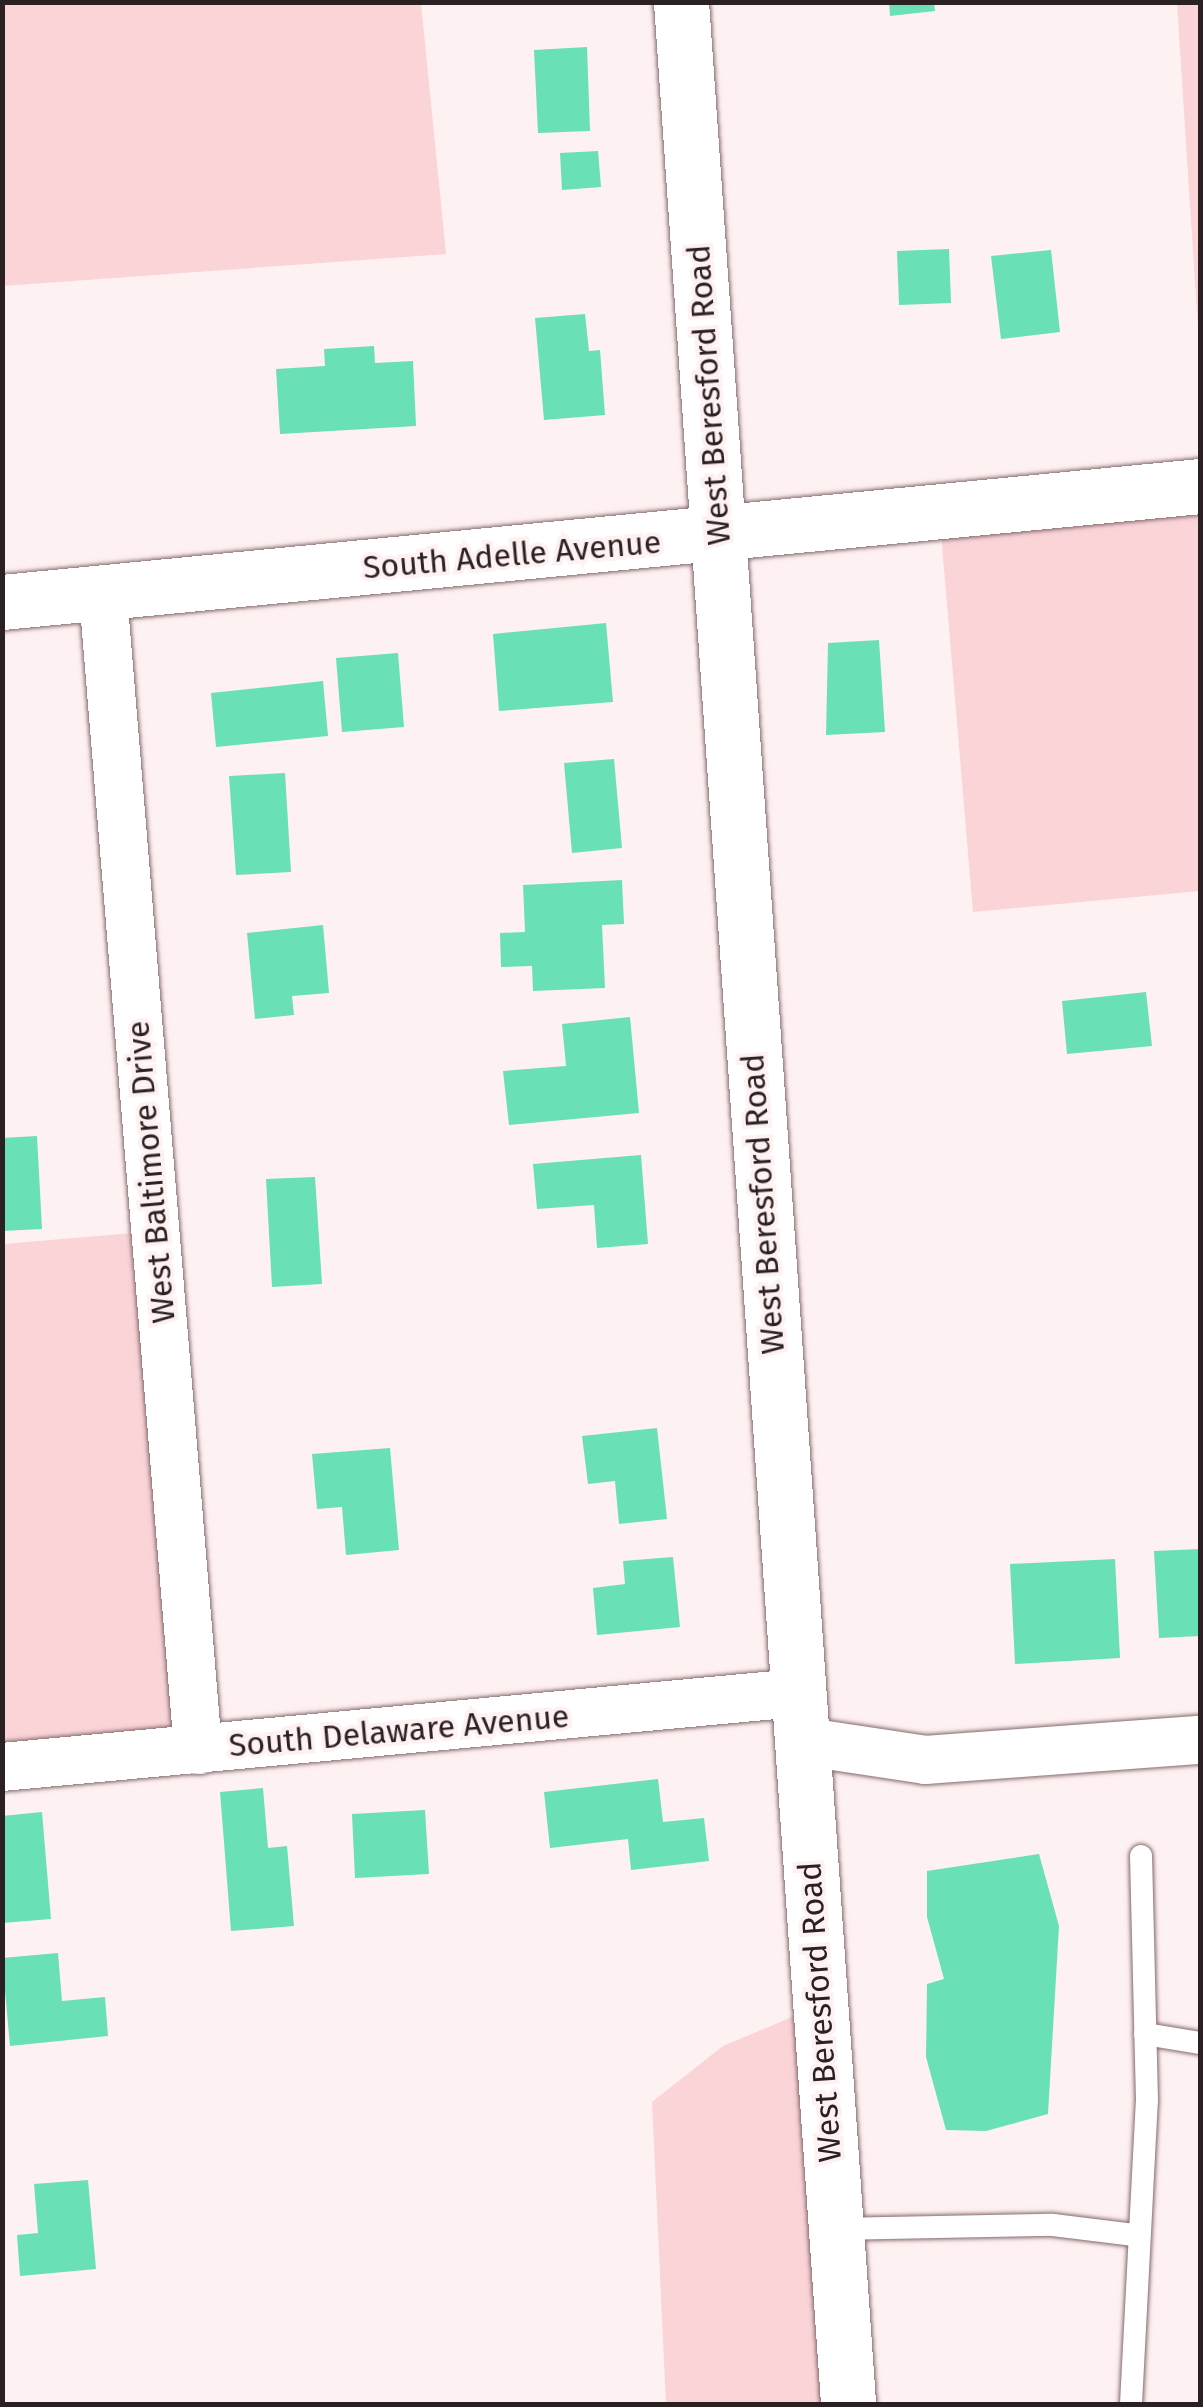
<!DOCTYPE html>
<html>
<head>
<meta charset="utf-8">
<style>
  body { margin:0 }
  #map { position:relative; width:1203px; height:2407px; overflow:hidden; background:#fef1f2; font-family:"Fira Sans",sans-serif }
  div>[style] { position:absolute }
  .green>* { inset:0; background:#fad4d7 }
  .building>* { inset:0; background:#6ae0b6 }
  .roads { filter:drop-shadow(0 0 2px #85696c) drop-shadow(0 0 2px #85696c) }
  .lane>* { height:22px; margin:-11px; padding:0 11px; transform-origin:11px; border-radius:11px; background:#fff }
  .street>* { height:48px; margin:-24px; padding:0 24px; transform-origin:24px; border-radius:24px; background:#fff }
  .secondary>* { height:55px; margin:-27.5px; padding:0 27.5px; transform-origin:27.5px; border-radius:27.5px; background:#fff }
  span { translate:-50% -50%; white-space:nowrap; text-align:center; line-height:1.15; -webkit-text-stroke:8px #fef1f2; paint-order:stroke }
  .street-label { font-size:32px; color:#2c2122 }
  .frame { position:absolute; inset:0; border:5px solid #2c2122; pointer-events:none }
</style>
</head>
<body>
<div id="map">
  <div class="green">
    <div style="clip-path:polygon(3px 2px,421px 3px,446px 254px,3px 286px)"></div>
    <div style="clip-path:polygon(1177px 3px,1200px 3px,1200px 359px)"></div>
    <div style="clip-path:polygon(1200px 506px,1200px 891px,973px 912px,941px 533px)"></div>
    <div style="clip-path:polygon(133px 1233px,174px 1731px,3px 1746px,3px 1244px)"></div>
    <div style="clip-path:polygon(797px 2015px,825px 2404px,666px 2404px,652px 2102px,723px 2046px)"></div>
  </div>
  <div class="building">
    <div style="clip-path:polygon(889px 2px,934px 2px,935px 11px,890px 16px)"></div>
    <div style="clip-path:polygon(587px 47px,590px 131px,538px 133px,534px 50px)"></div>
    <div style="clip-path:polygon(598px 151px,601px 187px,562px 190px,560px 153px)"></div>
    <div style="clip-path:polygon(949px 249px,951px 303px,899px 305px,897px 251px)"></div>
    <div style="clip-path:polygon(1051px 250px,1060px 332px,1001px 339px,991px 256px)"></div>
    <div style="clip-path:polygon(585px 314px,589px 351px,600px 350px,605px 415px,544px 420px,535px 318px)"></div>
    <div style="clip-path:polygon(374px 346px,375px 363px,413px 361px,416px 426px,280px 434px,276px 369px,325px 366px,324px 349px)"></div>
    <div style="clip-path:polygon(606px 623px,613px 702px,499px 711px,493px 634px)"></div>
    <div style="clip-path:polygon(879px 640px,885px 732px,826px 735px,828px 643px)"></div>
    <div style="clip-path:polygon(398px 653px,404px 727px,342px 732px,336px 658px)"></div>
    <div style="clip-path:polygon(323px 681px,328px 736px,216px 747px,211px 693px)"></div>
    <div style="clip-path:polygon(614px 759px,622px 848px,572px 853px,564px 763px)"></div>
    <div style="clip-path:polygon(285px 773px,291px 872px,236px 875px,229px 776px)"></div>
    <div style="clip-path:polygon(622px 880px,624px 924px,602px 925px,605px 988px,533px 991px,532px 966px,501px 967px,500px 933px,525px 932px,523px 885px)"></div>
    <div style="clip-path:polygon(323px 925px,329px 993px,292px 996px,294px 1015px,255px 1019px,247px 933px)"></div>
    <div style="clip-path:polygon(1146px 992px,1152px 1046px,1067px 1054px,1062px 1001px)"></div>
    <div style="clip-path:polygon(630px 1017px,639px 1113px,509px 1125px,503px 1071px,566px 1066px,562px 1024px)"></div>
    <div style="clip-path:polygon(37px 1136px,42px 1229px,2px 1231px,2px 1138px)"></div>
    <div style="clip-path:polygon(641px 1155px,648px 1244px,597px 1248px,594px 1205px,537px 1209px,533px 1164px)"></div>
    <div style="clip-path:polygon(315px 1177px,322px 1284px,272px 1287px,266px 1179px)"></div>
    <div style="clip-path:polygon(657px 1428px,667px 1519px,619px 1524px,615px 1481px,588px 1484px,582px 1436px)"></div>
    <div style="clip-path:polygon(390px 1448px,399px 1550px,346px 1555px,342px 1507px,317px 1509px,312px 1454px)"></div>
    <div style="clip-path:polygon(1200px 1549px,1200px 1636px,1159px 1638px,1154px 1551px)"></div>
    <div style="clip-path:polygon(673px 1557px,680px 1627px,597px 1635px,593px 1588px,625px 1584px,623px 1561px)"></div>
    <div style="clip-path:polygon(1115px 1559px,1120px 1658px,1015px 1664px,1010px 1564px)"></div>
    <div style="clip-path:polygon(658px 1779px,663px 1822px,704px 1818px,709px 1861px,631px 1870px,628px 1839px,550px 1848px,544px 1792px)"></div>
    <div style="clip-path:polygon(263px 1788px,268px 1848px,287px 1846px,294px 1926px,231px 1931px,220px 1792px)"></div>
    <div style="clip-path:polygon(425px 1810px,429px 1874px,355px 1878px,352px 1814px)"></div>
    <div style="clip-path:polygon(42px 1812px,51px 1919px,2px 1923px,2px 1816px)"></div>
    <div style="clip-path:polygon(1039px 1854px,1059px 1926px,1048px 2114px,986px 2131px,946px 2130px,926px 2057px,927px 1984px,944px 1979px,927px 1917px,927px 1871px)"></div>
    <div style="clip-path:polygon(58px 1953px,62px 2001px,105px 1997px,108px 2036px,10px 2046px,2px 1958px)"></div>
    <div style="clip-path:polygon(88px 2180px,96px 2269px,20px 2276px,17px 2235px,38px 2233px,34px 2184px)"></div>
  </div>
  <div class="roads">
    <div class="lane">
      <div style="left:1145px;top:2034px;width:56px;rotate:9.3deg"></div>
      <div style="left:835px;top:2229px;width:218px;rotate:-1.1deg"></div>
      <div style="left:1053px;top:2225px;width:82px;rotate:7deg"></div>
      <div style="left:1131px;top:2404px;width:303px;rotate:-87deg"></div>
      <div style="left:1147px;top:2101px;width:245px;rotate:-91.4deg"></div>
    </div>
    <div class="street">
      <div style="left:103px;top:594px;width:1160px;rotate:85.3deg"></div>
      <div style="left:800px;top:1741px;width:126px;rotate:8.6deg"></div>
      <div style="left:925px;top:1760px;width:276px;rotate:-4.2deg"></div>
      <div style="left:2px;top:1767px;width:797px;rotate:-5.32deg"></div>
    </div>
    <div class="secondary">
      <div style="left:681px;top:2px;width:2408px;rotate:86.02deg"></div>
      <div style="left:2px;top:602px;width:1204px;rotate:-5.53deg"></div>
    </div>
  </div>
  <div class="street-label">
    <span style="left:709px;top:395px;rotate:-94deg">West Beresford Road</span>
    <span style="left:512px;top:555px;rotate:-5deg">South Adelle Avenue</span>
    <span style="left:151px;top:1172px;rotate:-95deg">West Baltimore Drive</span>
    <span style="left:763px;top:1204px;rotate:-94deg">West Beresford Road</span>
    <span style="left:399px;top:1731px;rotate:-5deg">South Delaware Avenue</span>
    <span style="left:820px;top:2012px;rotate:-94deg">West Beresford Road</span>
  </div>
  <div class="frame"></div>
</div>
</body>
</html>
